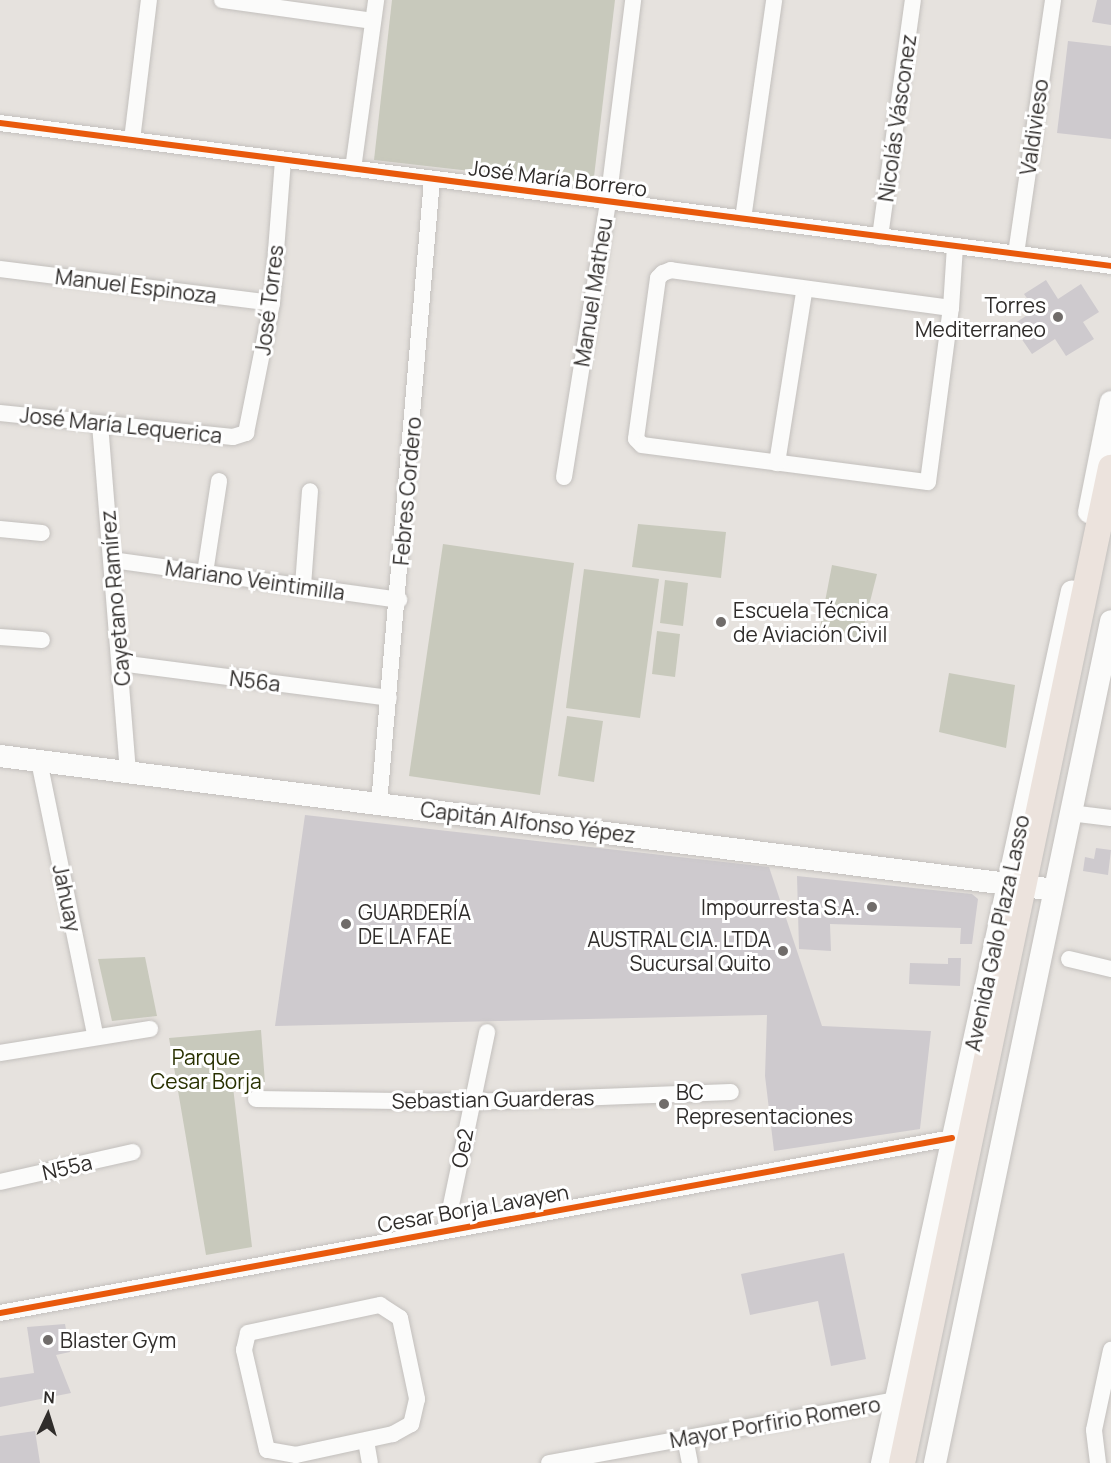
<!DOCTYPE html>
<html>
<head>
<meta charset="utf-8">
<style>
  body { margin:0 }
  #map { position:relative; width:1111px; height:1463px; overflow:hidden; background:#e6e2de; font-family:Manrope,sans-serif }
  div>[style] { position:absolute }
  .green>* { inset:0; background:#c8c9bc }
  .building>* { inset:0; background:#cecace }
  .roads { filter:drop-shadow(0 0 2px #c3c0bd) drop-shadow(0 0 2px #c3c0bd) }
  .minor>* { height:16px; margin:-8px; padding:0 8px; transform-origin:8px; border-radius:8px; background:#fbfbfa }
  .secondary>* { height:22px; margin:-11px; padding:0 11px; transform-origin:11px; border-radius:11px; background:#fbfbfa }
  .primary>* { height:26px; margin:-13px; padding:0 13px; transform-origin:13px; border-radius:13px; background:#ece3dd }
  .cycleway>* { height:6px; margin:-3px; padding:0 3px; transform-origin:3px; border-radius:3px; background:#e8590c }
  .dots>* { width:16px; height:16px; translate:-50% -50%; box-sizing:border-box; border:3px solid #fff; border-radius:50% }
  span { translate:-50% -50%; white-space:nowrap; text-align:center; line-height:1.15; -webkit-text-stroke:6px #fff; paint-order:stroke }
  .street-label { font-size:21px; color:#302d2b }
  .poi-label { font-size:21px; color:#302d2b }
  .right { translate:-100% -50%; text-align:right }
  .left { translate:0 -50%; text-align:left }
  .park-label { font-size:21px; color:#293100 }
  .north { position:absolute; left:18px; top:1385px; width:60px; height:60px; -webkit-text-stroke:4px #fff; paint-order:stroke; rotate:4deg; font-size:16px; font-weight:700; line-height:24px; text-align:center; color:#302d2b }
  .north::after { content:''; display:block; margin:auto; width:21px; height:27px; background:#302d2b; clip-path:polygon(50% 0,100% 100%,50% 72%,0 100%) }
</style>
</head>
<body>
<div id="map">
  <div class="green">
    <div style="clip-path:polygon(392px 0,615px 0,593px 185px,374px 160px)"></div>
    <div style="clip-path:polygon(638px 524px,726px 532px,721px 578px,632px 567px)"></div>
    <div style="clip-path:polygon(443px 544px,574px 563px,540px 795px,409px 776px)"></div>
    <div style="clip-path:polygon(832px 565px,877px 574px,860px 641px,819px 633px)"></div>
    <div style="clip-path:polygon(584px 569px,659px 579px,640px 718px,566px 708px)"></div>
    <div style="clip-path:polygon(665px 580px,688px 583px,683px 626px,660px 623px)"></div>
    <div style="clip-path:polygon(657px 631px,680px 634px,675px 677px,652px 674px)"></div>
    <div style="clip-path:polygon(949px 673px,1015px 685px,1006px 748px,939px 732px)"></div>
    <div style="clip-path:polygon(567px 716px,603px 721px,594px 782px,558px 776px)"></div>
    <div style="clip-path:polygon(145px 957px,157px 1016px,112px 1021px,98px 959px)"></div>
    <div style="clip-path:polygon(261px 1030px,265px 1083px,233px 1087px,252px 1247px,206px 1255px,169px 1038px)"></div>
  </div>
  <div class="building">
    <div style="clip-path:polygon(1097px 0,1111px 0,1111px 25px,1092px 22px)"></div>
    <div style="clip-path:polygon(1068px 41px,1111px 46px,1111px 139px,1057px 133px)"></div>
    <div style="clip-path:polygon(1046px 280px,1058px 299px,1081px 284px,1099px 312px,1083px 322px,1094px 339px,1066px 356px,1055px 339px,1032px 354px,1012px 325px,1035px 310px,1024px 294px)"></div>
    <div style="clip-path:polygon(305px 815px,769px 867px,822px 1026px,931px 1031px,920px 1129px,774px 1151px,765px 1076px,767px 1015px,275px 1026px)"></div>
    <div style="clip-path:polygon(1096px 848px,1111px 850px,1108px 875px,1083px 871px,1085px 857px,1094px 859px)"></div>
    <div style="clip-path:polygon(797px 876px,972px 894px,978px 899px,972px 944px,960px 944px,961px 928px,830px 924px,831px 951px,799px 949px)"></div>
    <div style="clip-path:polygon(948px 958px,961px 958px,960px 986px,909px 984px,910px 963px,948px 964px)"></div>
    <div style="clip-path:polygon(844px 1253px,866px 1359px,831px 1366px,818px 1301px,750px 1315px,741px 1274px)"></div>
    <div style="clip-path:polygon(65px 1324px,70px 1352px,56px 1355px,71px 1393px,0 1407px,0 1378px,34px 1373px,27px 1327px)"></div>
    <div style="clip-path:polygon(35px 1431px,40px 1463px,0 1463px,0 1436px)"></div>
  </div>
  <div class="roads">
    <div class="minor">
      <div style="left:222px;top:0;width:152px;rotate:7.9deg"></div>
      <div style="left:0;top:123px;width:1120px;rotate:7.33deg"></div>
      <div style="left:132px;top:140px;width:141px;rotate:-83.1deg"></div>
      <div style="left:353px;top:169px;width:171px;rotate:-82.2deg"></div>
      <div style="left:743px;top:219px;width:221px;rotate:-81.9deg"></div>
      <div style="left:880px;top:237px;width:239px;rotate:-82.1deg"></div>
      <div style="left:1016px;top:254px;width:257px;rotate:-81.7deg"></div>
      <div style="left:0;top:269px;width:274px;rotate:7.1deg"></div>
      <div style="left:951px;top:308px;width:283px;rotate:-172.3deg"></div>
      <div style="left:671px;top:270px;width:9px;rotate:159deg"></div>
      <div style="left:663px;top:273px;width:7px;rotate:135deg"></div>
      <div style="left:658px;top:278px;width:162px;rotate:97.8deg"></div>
      <div style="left:636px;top:439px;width:8px;rotate:45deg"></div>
      <div style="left:642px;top:445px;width:288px;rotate:7.4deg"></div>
      <div style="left:928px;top:482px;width:176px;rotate:-82.5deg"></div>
      <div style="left:951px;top:308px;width:62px;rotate:-86.3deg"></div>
      <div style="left:0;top:413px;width:234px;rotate:5.9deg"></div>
      <div style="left:233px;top:437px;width:14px;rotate:-17deg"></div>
      <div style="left:246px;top:433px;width:133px;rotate:-78.7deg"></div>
      <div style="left:272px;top:303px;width:143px;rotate:-85.6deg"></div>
      <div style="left:100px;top:424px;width:349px;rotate:85.4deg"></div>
      <div style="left:777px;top:463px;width:173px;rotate:-81deg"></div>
      <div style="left:564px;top:477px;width:278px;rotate:-80.9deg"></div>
      <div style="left:608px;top:202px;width:204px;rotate:-82.9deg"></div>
      <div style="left:0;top:529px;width:42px;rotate:5.4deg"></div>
      <div style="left:112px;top:560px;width:290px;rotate:7.9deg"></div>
      <div style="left:205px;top:573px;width:93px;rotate:-81.3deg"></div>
      <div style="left:303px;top:586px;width:95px;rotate:-85.8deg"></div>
      <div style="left:0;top:637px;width:42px;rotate:4.1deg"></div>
      <div style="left:120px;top:663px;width:271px;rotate:7.4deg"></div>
      <div style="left:39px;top:761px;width:280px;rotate:78.4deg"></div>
      <div style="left:379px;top:804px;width:627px;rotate:-85.15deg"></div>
      <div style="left:1070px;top:813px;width:41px;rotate:7deg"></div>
      <div style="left:1069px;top:959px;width:43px;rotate:13.4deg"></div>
      <div style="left:0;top:1053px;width:152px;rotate:-9.1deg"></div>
      <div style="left:256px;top:1099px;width:215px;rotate:0.8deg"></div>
      <div style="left:471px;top:1102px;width:260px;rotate:-2.2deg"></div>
      <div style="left:0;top:1182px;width:136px;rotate:-12.7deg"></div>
      <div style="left:446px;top:1229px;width:201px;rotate:-78.2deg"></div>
      <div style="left:380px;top:1305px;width:24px;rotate:33deg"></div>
      <div style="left:400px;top:1318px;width:83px;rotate:78.1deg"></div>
      <div style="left:417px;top:1399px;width:26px;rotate:103deg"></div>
      <div style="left:411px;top:1424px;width:21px;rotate:151deg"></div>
      <div style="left:393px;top:1434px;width:99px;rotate:167.8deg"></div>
      <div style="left:296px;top:1455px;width:29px;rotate:-170deg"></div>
      <div style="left:267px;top:1450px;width:103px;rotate:-103deg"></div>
      <div style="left:244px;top:1350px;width:17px;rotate:-77deg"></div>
      <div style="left:248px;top:1333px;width:135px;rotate:-12deg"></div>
      <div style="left:0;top:1313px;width:968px;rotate:-10.42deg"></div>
      <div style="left:685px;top:1438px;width:25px;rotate:79deg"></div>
      <div style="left:366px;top:1441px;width:22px;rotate:80deg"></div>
      <div style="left:549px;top:1463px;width:352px;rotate:-10.3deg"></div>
      <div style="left:1098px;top:1463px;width:33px;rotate:-97deg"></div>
      <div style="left:1094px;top:1430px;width:82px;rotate:-78deg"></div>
    </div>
    <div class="secondary">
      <div style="left:1089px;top:512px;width:112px;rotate:-78.7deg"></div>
      <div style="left:0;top:756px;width:1063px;rotate:7.24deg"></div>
      <div style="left:882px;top:1463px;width:892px;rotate:-77.71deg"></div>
      <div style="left:935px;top:1463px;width:860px;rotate:-78.19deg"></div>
    </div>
    <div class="primary">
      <div style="left:902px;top:1463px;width:1017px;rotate:-78.14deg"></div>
    </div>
  </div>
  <div class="cycleway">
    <div style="left:0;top:123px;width:1120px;rotate:7.33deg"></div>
    <div style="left:0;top:1313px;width:968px;rotate:-10.42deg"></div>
  </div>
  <div class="dots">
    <div style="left:1058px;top:317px;background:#706c6a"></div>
    <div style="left:721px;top:622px;background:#706c6a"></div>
    <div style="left:872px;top:907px;background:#706c6a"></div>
    <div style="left:346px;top:924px;background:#706c6a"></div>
    <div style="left:783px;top:951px;background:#706c6a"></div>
    <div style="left:664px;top:1104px;background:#706c6a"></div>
    <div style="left:48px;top:1340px;background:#706c6a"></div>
  </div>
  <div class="street-label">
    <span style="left:897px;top:118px;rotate:-82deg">Nicolás Vásconez</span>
    <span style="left:1034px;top:127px;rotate:-82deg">Valdivieso</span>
    <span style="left:558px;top:178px;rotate:7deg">José María Borrero</span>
    <span style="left:136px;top:286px;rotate:7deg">Manuel Espinoza</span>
    <span style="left:593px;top:292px;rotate:-81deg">Manuel Matheu</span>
    <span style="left:269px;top:300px;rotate:-83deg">José Torres</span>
    <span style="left:121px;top:425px;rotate:6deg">José María Lequerica</span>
    <span style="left:407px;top:491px;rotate:-85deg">Febres Cordero</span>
    <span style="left:255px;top:580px;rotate:8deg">Mariano Veintimilla</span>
    <span style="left:115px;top:598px;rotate:-95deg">Cayetano Ramírez</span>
    <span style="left:255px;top:681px;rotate:7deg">N56a</span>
    <span style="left:528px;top:822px;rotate:7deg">Capitán Alfonso Yépez</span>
    <span style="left:67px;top:898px;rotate:78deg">Jahuay</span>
    <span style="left:997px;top:933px;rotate:-78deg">Avenida Galo Plaza Lasso</span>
    <span style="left:493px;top:1099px;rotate:-1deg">Sebastian Guarderas</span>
    <span style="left:462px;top:1148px;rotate:-79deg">Oe2</span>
    <span style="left:67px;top:1167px;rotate:-13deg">N55a</span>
    <span style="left:473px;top:1208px;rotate:-10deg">Cesar Borja Lavayen</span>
    <span style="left:775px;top:1422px;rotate:-10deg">Mayor Porfirio Romero</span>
  </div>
  <div class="poi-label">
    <span class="right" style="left:1046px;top:317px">Torres<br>Mediterraneo</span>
    <span class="left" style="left:733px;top:622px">Escuela Técnica<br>de Aviación Civil</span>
    <span class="right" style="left:860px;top:907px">Impourresta S.A.</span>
    <span class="left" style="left:358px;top:924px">GUARDERÍA<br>DE LA FAE</span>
    <span class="right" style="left:771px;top:951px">AUSTRAL CIA. LTDA<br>Sucursal Quito</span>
    <span class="left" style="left:676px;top:1104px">BC<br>Representaciones</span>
    <span class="left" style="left:60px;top:1340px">Blaster Gym</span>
  </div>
  <div class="park-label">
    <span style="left:206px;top:1069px">Parque<br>Cesar Borja</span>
  </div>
  <div class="north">N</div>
</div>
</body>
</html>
